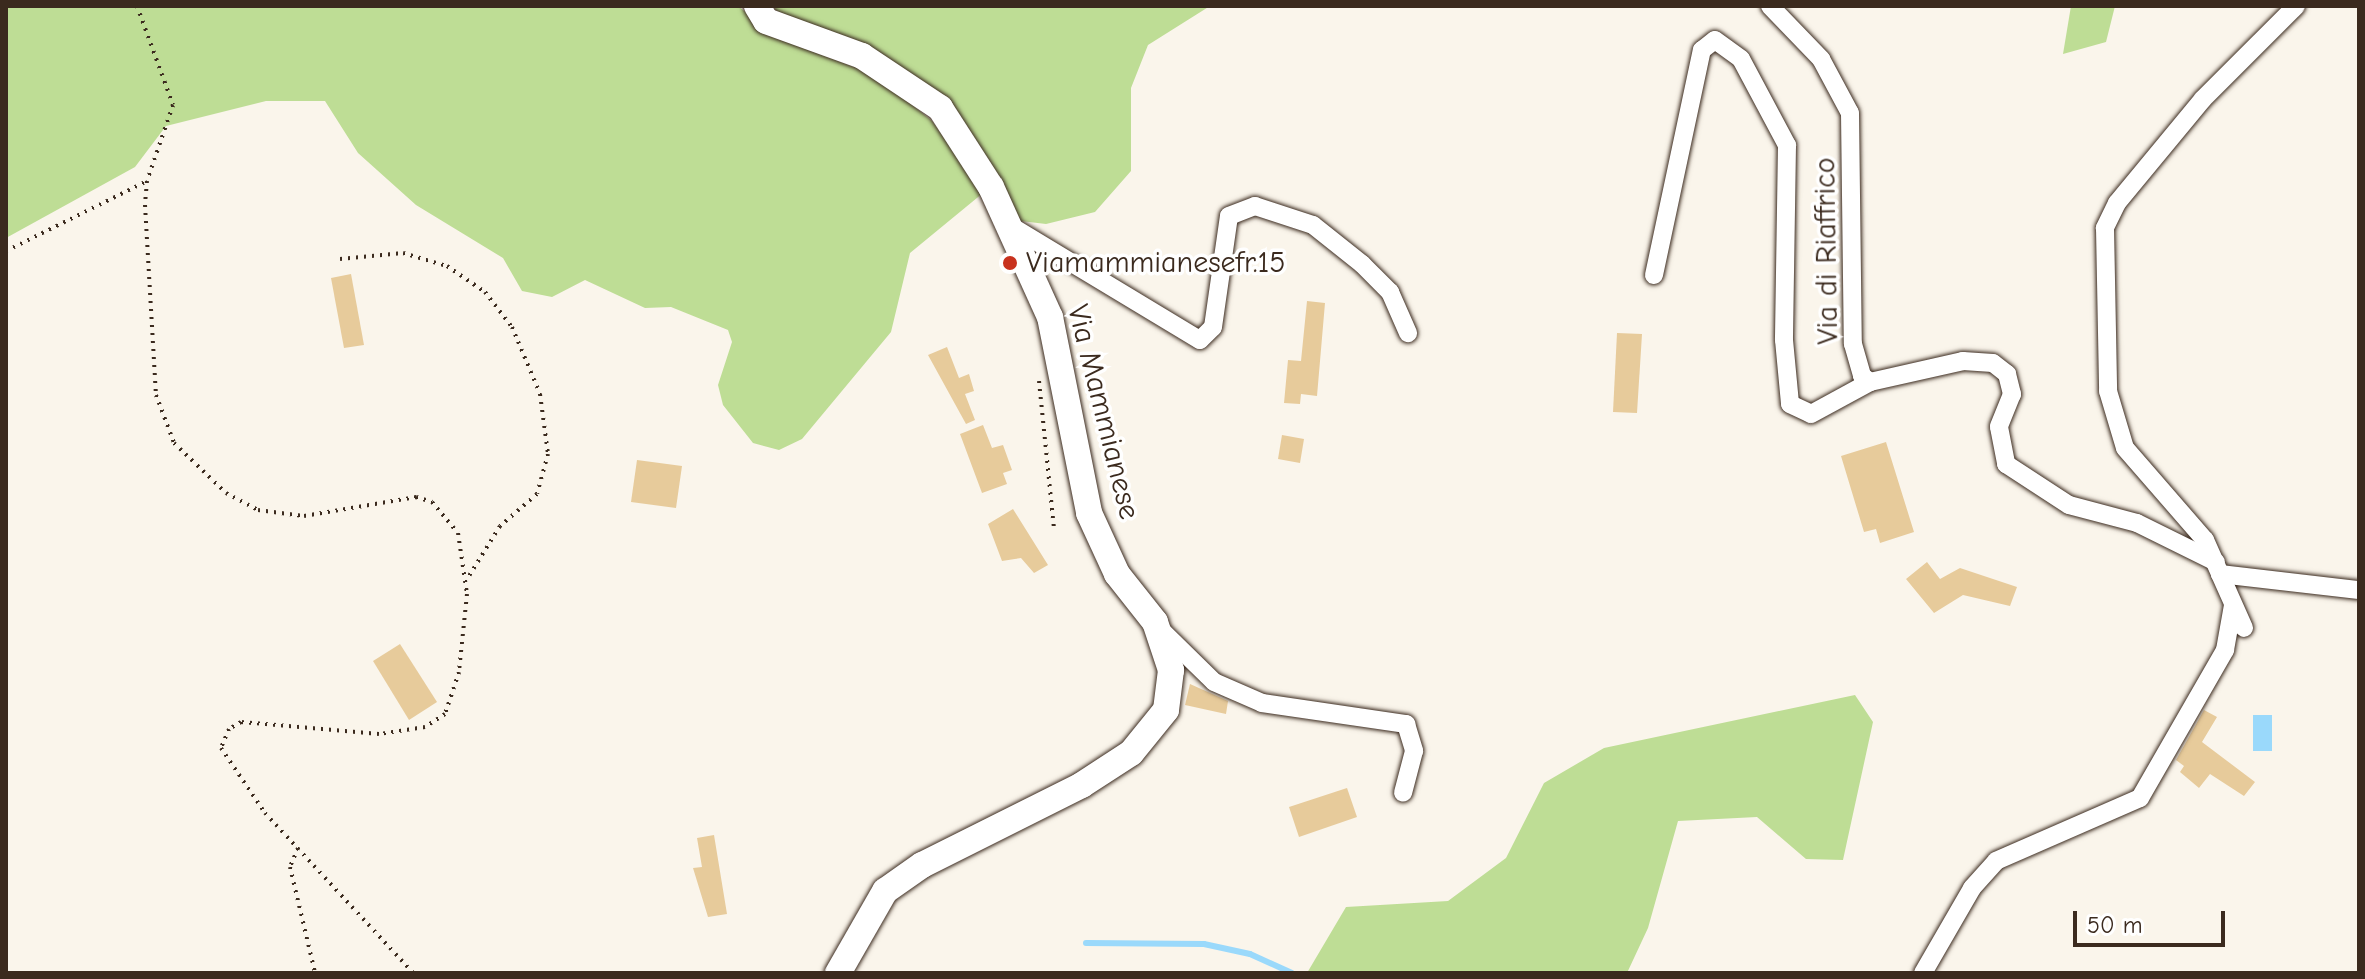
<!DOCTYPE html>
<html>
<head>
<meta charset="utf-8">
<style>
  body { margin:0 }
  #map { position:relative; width:2365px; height:979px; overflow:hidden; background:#faf5eb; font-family:"Comic Neue",sans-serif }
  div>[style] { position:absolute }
  .green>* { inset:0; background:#bedd95 }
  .water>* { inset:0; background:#9ad9fb }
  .stream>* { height:6px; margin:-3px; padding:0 3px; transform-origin:3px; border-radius:3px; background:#9ad9fb }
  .building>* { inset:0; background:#e7cb9b }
  .path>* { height:4px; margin-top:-2px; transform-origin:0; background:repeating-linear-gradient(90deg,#3b2a1e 0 2px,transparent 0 8px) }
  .roads { filter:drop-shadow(0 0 2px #3b2a1e) drop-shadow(0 0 2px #3b2a1e) }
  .street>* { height:18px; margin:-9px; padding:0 9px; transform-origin:9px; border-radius:9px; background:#fff }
  .secondary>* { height:26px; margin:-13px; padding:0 13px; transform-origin:13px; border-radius:13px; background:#fff }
  .dots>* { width:22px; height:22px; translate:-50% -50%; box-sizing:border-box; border:4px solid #fff; border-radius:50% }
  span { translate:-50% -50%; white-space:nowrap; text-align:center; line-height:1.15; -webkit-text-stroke:7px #fff; paint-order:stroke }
  .street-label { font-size:30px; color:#3b2a1e }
  .poi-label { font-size:30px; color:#3b2a1e }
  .left { translate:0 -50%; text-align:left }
  .frame { position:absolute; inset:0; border:8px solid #3b2a1e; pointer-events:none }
  .scale { position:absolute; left:2073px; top:911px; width:152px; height:36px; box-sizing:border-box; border:4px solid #3b2a1e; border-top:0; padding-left:10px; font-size:24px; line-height:28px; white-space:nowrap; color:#3b2a1e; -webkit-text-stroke:6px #fff; paint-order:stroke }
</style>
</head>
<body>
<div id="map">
  <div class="green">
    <div style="clip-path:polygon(6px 6px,738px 6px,779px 39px,875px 75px,932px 121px,983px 193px,910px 253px,891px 332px,802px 439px,779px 450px,753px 443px,723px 405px,718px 385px,732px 342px,728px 330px,671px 307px,645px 308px,585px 280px,552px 297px,522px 291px,503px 258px,416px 205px,358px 153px,325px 101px,266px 101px,166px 126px,135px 167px,6px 238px)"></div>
    <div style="clip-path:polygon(780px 6px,1210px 6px,1148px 45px,1131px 88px,1131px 171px,1095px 212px,1046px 224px,1021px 221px,938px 95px,774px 9px)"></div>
    <div style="clip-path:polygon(2071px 6px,2115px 6px,2106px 42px,2063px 54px)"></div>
    <div style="clip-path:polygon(1855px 695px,1873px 722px,1843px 860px,1806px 859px,1757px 817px,1678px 821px,1648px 928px,1627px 973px,1307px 973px,1346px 907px,1448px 901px,1506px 858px,1544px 783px,1604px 748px)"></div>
  </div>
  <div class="water">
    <div style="clip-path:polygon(2253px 715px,2272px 715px,2272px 751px,2253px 751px)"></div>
  </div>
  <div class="stream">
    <div style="left:1086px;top:943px;width:118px;rotate:0.5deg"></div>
    <div style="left:1204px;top:944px;width:47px;rotate:12.3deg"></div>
    <div style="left:1250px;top:954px;width:46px;rotate:24.3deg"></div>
  </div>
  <div class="building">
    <div style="clip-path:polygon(351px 274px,364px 345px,344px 348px,331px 278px)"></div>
    <div style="clip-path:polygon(1307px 301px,1325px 303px,1317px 396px,1301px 394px,1300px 404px,1284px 403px,1288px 360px,1301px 361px)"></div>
    <div style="clip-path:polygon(1617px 333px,1642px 334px,1637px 413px,1613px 412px)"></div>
    <div style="clip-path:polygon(947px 347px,959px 378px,969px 374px,974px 391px,965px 394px,975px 420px,966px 424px,928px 355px)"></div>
    <div style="clip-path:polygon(983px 425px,992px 448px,1003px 445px,1012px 470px,1003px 473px,1007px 484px,982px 493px,960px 434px)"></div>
    <div style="clip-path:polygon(1282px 435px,1304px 439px,1300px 463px,1278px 459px)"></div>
    <div style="clip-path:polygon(1886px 442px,1914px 532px,1880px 543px,1876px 529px,1864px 532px,1841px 456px)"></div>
    <div style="clip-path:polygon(637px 460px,682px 466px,676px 508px,631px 502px)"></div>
    <div style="clip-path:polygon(1013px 509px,1048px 565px,1034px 573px,1021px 558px,1002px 561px,988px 524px)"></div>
    <div style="clip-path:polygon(1927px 562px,1940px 579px,1960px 568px,2017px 587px,2010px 606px,1963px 595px,1934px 613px,1906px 579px)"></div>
    <div style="clip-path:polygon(400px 644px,437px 702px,409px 720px,373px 661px)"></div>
    <div style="clip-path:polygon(1190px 684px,1228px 701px,1226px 714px,1185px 705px)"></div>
    <div style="clip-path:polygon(2204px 710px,2217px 717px,2202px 742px,2255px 782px,2244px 796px,2210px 774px,2199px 788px,2180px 772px,2184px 766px,2176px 760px)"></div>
    <div style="clip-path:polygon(1347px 788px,1357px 817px,1299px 837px,1289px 807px)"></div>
    <div style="clip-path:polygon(714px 835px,727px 914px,708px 917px,693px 868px,702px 867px,697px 838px)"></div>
  </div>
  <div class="path">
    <div style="left:137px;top:6px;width:105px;rotate:70deg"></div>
    <div style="left:173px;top:105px;width:80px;rotate:108.9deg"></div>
    <div style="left:147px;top:181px;width:24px;rotate:95deg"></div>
    <div style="left:145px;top:205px;width:190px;rotate:86.7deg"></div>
    <div style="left:156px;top:395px;width:51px;rotate:69.4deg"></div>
    <div style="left:174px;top:443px;width:72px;rotate:43.9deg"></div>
    <div style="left:226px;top:493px;width:36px;rotate:28deg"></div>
    <div style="left:258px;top:510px;width:46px;rotate:7.4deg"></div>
    <div style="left:304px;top:516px;width:114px;rotate:-9.6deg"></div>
    <div style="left:416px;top:497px;width:17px;rotate:17deg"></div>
    <div style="left:432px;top:502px;width:40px;rotate:50deg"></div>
    <div style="left:458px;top:533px;width:62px;rotate:81.6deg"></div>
    <div style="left:467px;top:594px;width:78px;rotate:95.9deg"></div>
    <div style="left:459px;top:672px;width:44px;rotate:108.4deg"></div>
    <div style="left:445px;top:714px;width:24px;rotate:147deg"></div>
    <div style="left:425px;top:727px;width:47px;rotate:171.3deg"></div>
    <div style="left:379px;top:734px;width:139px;rotate:-175deg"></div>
    <div style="left:241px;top:722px;width:14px;rotate:150deg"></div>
    <div style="left:229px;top:729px;width:21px;rotate:113deg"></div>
    <div style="left:221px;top:748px;width:78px;rotate:55.9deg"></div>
    <div style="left:265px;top:813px;width:218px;rotate:47.2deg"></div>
    <div style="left:6px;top:251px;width:157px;rotate:-26.4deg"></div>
    <div style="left:340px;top:259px;width:63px;rotate:-5.4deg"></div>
    <div style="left:403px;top:253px;width:46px;rotate:16.5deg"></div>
    <div style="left:447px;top:266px;width:46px;rotate:34.4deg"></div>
    <div style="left:485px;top:292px;width:44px;rotate:52.4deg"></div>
    <div style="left:512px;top:327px;width:73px;rotate:67.3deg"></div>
    <div style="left:540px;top:394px;width:61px;rotate:82.4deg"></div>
    <div style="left:548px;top:454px;width:41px;rotate:105.4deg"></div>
    <div style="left:537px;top:494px;width:49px;rotate:139.1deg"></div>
    <div style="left:500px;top:526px;width:59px;rotate:121.8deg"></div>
    <div style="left:1039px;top:381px;width:148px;rotate:84.2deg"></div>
    <div style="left:298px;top:848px;width:21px;rotate:113deg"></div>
    <div style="left:290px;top:867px;width:109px;rotate:76.7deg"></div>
  </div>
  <div class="roads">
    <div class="street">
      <div style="left:1770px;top:6px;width:74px;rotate:46.1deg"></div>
      <div style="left:1821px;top:59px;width:61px;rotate:61.8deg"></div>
      <div style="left:1850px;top:113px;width:231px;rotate:89.3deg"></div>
      <div style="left:1853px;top:344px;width:33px;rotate:74deg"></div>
      <div style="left:1862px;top:376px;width:10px;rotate:37deg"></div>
      <div style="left:1870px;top:382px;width:95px;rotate:-12.7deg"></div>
      <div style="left:1963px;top:361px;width:30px;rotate:4deg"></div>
      <div style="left:1993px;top:363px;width:18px;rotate:38deg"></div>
      <div style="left:2007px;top:374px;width:21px;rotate:76deg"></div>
      <div style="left:2012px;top:394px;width:35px;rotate:112deg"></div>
      <div style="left:1999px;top:427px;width:38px;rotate:79deg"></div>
      <div style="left:2006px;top:464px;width:75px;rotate:33.1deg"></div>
      <div style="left:2069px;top:505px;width:70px;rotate:14.8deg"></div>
      <div style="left:2137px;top:523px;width:88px;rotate:26.3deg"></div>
      <div style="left:2296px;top:6px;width:132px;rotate:135deg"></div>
      <div style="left:2203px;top:99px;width:135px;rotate:129.6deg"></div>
      <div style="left:2117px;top:203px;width:28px;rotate:116deg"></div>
      <div style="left:2105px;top:228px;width:163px;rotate:88.9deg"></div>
      <div style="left:2108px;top:391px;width:59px;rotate:73.4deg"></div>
      <div style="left:2125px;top:448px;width:122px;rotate:49deg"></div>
      <div style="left:2205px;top:540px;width:37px;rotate:66deg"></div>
      <div style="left:2220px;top:574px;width:140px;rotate:6.6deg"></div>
      <div style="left:1014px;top:228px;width:217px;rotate:31.1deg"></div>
      <div style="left:1200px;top:340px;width:18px;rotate:-45deg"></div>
      <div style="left:1213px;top:327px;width:112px;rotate:-81.8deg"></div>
      <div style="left:1229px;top:216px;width:28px;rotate:-21deg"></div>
      <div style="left:1255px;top:206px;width:61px;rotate:18.1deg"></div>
      <div style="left:1313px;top:225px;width:63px;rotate:38.5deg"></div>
      <div style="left:1362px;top:264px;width:40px;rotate:45deg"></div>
      <div style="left:1390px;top:292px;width:45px;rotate:66.3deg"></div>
      <div style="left:1654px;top:275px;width:230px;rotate:-78deg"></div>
      <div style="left:1702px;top:50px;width:16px;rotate:-38deg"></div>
      <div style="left:1715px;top:40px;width:32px;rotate:36deg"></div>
      <div style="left:1741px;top:59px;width:98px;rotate:61.9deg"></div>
      <div style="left:1787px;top:145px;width:195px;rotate:90.9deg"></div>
      <div style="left:1784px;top:340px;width:64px;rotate:84.6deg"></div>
      <div style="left:1790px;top:404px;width:23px;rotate:25deg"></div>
      <div style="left:1811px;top:414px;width:67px;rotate:-28.5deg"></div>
      <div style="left:2220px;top:574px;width:59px;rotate:66deg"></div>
      <div style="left:1163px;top:632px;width:71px;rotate:44.4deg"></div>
      <div style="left:1214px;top:682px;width:52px;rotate:23.6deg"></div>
      <div style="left:1262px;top:703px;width:146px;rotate:8.3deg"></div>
      <div style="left:1406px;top:724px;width:28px;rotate:73deg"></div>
      <div style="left:1414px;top:751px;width:43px;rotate:104.7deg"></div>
      <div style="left:1923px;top:973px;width:98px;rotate:-60deg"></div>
      <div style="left:1972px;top:888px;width:36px;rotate:-48deg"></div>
      <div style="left:1996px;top:861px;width:157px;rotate:-23.6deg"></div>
      <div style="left:2140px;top:798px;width:171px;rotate:-60.1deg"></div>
      <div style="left:2225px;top:650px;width:46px;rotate:-79.9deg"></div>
    </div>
    <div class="secondary">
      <div style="left:757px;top:6px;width:17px;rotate:59deg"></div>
      <div style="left:766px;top:21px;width:102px;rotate:20deg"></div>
      <div style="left:862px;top:56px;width:94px;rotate:33.7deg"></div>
      <div style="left:940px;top:108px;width:94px;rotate:57.2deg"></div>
      <div style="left:991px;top:187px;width:143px;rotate:65.6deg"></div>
      <div style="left:1050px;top:317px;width:200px;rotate:78.7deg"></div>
      <div style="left:1089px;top:513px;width:67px;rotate:65.3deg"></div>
      <div style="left:1117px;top:574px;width:61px;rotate:51.6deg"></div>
      <div style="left:1155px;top:622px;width:51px;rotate:71.6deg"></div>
      <div style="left:1171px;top:670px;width:40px;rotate:97.1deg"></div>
      <div style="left:1166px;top:710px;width:55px;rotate:129.1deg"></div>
      <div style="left:1131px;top:753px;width:59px;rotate:146.9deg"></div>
      <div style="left:1082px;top:785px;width:179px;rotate:153.4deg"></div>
      <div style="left:922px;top:865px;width:45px;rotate:144.9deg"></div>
      <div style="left:885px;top:891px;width:95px;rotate:119.8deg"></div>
    </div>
  </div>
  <div class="dots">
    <div style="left:1010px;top:263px;background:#c8321e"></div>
  </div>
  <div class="street-label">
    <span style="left:1827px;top:251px;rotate:-91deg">Via di Riaffrico</span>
    <span style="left:1103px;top:412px;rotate:76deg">Via Mammianese</span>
  </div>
  <div class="poi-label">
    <span class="left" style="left:1026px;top:263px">Viamammianesefr.15</span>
  </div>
  <div class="frame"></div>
  <div class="scale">50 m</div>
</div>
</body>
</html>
